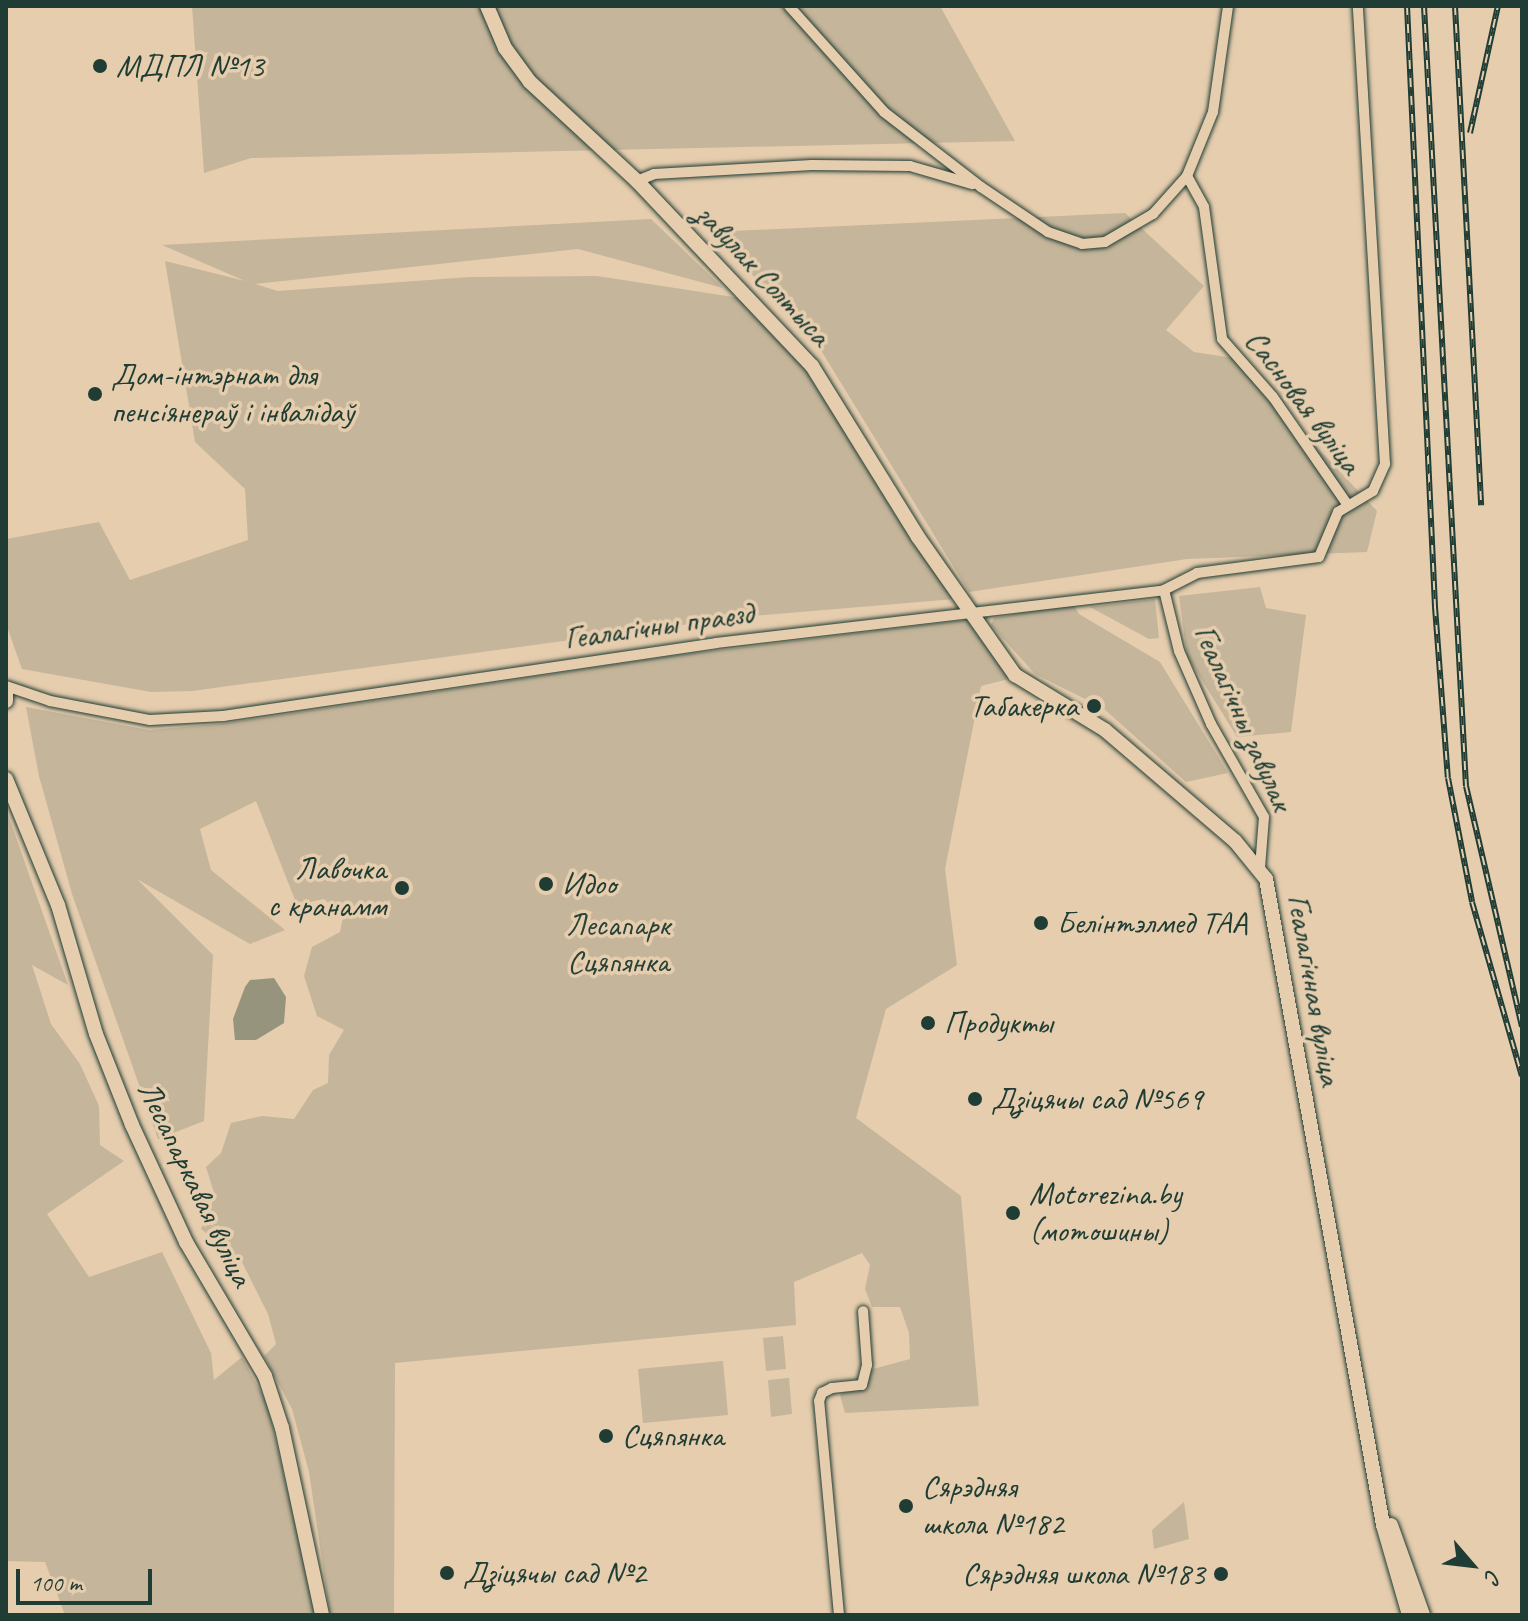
<!DOCTYPE html>
<html>
<head>
<meta charset="utf-8">
<style>
  body { margin:0 }
  #map { position:relative; width:1528px; height:1621px; overflow:hidden; background:#e6cdae; font-family:Caveat,sans-serif }
  div>[style] { position:absolute }
  .green>* { inset:0; background:#c5b59a }
  .water>* { inset:0; background:#97947d }
  .roads { filter:drop-shadow(0 0 2px #1f3d34) drop-shadow(0 0 2px #1f3d34) }
  .street>* { height:10px; margin:-5px; padding:0 5px; transform-origin:5px; border-radius:5px; background:#e6cdae }
  .secondary>* { height:14px; margin:-7px; padding:0 7px; transform-origin:7px; border-radius:7px; background:#e6cdae }
  .rail>* { height:6px; margin-top:-3px; transform-origin:0; background:repeating-linear-gradient(90deg,#e6cdae 0 9px,#1f3d34 0 18px); box-sizing:border-box; border-block:2px solid #1f3d34 }
  .dots>* { width:22px; height:22px; translate:-50% -50%; box-sizing:border-box; border:4px solid #e6cdae; border-radius:50% }
  span { translate:-50% -50%; white-space:nowrap; text-align:center; line-height:1.15; -webkit-text-stroke:7px #e6cdae; paint-order:stroke }
  .poi-label { font-size:32px; color:#1f3d34 }
  .left { translate:0 -50%; text-align:left }
  .right { translate:-100% -50%; text-align:right }
  .street-label { font-size:32px; color:#1f3d34 }
  .park-label { font-size:32px; color:#274339 }
  .frame { position:absolute; inset:0; border:8px solid #1f3d34; pointer-events:none }
  .north { position:absolute; left:1432px; top:1525px; width:80px; height:80px; -webkit-text-stroke:6px #e6cdae; paint-order:stroke; rotate:118deg; font-size:22px; font-weight:700; line-height:32px; text-align:center; color:#1f3d34 }
  .north::after { content:''; display:block; margin:auto; width:28px; height:36px; background:#1f3d34; clip-path:polygon(50% 0,100% 100%,50% 72%,0 100%) }
  .scale { position:absolute; left:16px; top:1569px; width:136px; height:36px; box-sizing:border-box; border:4px solid #1f3d34; border-top:0; padding-left:10px; font-size:24px; line-height:28px; white-space:nowrap; color:#1f3d34; -webkit-text-stroke:6px #e6cdae; paint-order:stroke }
</style>
</head>
<body>
<div id="map">
  <div class="green">
    <div style="clip-path:polygon(192px 6px,940px 6px,1015px 141px,251px 158px,204px 173px)"></div>
    <div style="clip-path:polygon(1125px 213px,1204px 286px,1166px 330px,1194px 352px,1233px 358px,1377px 511px,1367px 552px,1187px 559px,969px 592px,814px 339px,711px 232px)"></div>
    <div style="clip-path:polygon(651px 219px,723px 288px,578px 249px,255px 284px,278px 291px,470px 277px,597px 276px,753px 300px,795px 351px,955px 599px,741px 617px,192px 691px,151px 692px,22px 669px,6px 624px,6px 539px,99px 522px,130px 580px,248px 540px,245px 489px,195px 442px,165px 261px,245px 281px,162px 245px)"></div>
    <div style="clip-path:polygon(1260px 587px,1266px 608px,1306px 615px,1291px 732px,1237px 737px,1187px 656px,1179px 596px)"></div>
    <div style="clip-path:polygon(1155px 599px,1159px 638px,1149px 639px,1090px 607px)"></div>
    <div style="clip-path:polygon(1073px 604px,1079px 614px,1160px 662px,1228px 773px,1186px 782px,1103px 708px,1035px 674px,991px 625px,994px 618px)"></div>
    <div style="clip-path:polygon(974px 619px,1024px 675px,981px 686px,945px 869px,957px 965px,886px 1009px,856px 1118px,961px 1196px,979px 1406px,845px 1413px,840px 1395px,873px 1369px,910px 1359px,909px 1333px,900px 1307px,872px 1307px,865px 1289px,870px 1265px,862px 1253px,794px 1282px,796px 1325px,395px 1363px,394px 1615px,330px 1615px,309px 1472px,292px 1409px,264px 1356px,276px 1344px,268px 1314px,242px 1262px,201px 1229px,215px 1196px,206px 1167px,221px 1153px,231px 1123px,262px 1116px,294px 1119px,313px 1090px,328px 1083px,329px 1055px,344px 1030px,317px 1016px,304px 976px,312px 947px,340px 932px,343px 917px,324px 899px,297px 905px,256px 801px,200px 829px,211px 870px,285px 930px,250px 944px,137px 879px,213px 955px,204px 1121px,158px 1139px,72px 894px,39px 776px,26px 707px,149px 730px,220px 724px,679px 655px)"></div>
    <div style="clip-path:polygon(6px 809px,68px 985px,32px 965px,51px 1024px,80px 1064px,99px 1106px,100px 1145px,124px 1161px,47px 1214px,89px 1277px,162px 1252px,211px 1353px,214px 1380px,242px 1357px,268px 1406px,316px 1615px,65px 1615px,45px 1562px,6px 1561px)"></div>
    <div style="clip-path:polygon(783px 1336px,786px 1369px,766px 1371px,763px 1338px)"></div>
    <div style="clip-path:polygon(723px 1361px,728px 1415px,643px 1423px,638px 1369px)"></div>
    <div style="clip-path:polygon(789px 1378px,792px 1414px,771px 1417px,768px 1380px)"></div>
    <div style="clip-path:polygon(1184px 1502px,1189px 1539px,1154px 1549px,1152px 1530px)"></div>
  </div>
  <div class="water">
    <div style="clip-path:polygon(274px 978px,286px 997px,284px 1023px,256px 1040px,235px 1040px,233px 1019px,245px 987px,250px 980px)"></div>
  </div>
  <div class="roads">
    <div class="street">
      <div style="left:789px;top:6px;width:142px;rotate:48.1deg"></div>
      <div style="left:884px;top:112px;width:123px;rotate:37.7deg"></div>
      <div style="left:981px;top:187px;width:81px;rotate:33.9deg"></div>
      <div style="left:1048px;top:232px;width:36px;rotate:19deg"></div>
      <div style="left:1082px;top:244px;width:23px;rotate:-5deg"></div>
      <div style="left:1105px;top:242px;width:56px;rotate:-30.3deg"></div>
      <div style="left:1153px;top:214px;width:51px;rotate:-48.2deg"></div>
      <div style="left:1187px;top:176px;width:69px;rotate:-67.9deg"></div>
      <div style="left:1213px;top:112px;width:107px;rotate:-81.9deg"></div>
      <div style="left:1187px;top:176px;width:35px;rotate:61deg"></div>
      <div style="left:1204px;top:207px;width:133px;rotate:82.2deg"></div>
      <div style="left:1222px;top:339px;width:77px;rotate:48.7deg"></div>
      <div style="left:1273px;top:397px;width:130px;rotate:55.3deg"></div>
      <div style="left:637px;top:181px;width:18px;rotate:-22deg"></div>
      <div style="left:654px;top:174px;width:158px;rotate:-3.3deg"></div>
      <div style="left:812px;top:165px;width:98px;rotate:0.6deg"></div>
      <div style="left:910px;top:166px;width:65px;rotate:16.2deg"></div>
      <div style="left:1164px;top:590px;width:63px;rotate:76.2deg"></div>
      <div style="left:1179px;top:651px;width:80px;rotate:66.3deg"></div>
      <div style="left:1211px;top:724px;width:107px;rotate:60.3deg"></div>
      <div style="left:1264px;top:817px;width:51px;rotate:94.5deg"></div>
      <div style="left:6px;top:686px;width:46px;rotate:18.8deg"></div>
      <div style="left:50px;top:701px;width:102px;rotate:10.8deg"></div>
      <div style="left:150px;top:720px;width:73px;rotate:-3.1deg"></div>
      <div style="left:223px;top:716px;width:498px;rotate:-8.4deg"></div>
      <div style="left:716px;top:643px;width:451px;rotate:-6.7deg"></div>
      <div style="left:1164px;top:590px;width:37px;rotate:-27deg"></div>
      <div style="left:1197px;top:573px;width:123px;rotate:-7.5deg"></div>
      <div style="left:1319px;top:557px;width:49px;rotate:-67.1deg"></div>
      <div style="left:1338px;top:512px;width:41px;rotate:-31deg"></div>
      <div style="left:1373px;top:491px;width:30px;rotate:-66deg"></div>
      <div style="left:1385px;top:464px;width:459px;rotate:-93.4deg"></div>
      <div style="left:839px;top:1615px;width:215px;rotate:-95.3deg"></div>
      <div style="left:819px;top:1401px;width:9px;rotate:-69deg"></div>
      <div style="left:822px;top:1393px;width:11px;rotate:-27deg"></div>
      <div style="left:832px;top:1388px;width:30px;rotate:-6deg"></div>
      <div style="left:862px;top:1385px;width:21px;rotate:-76deg"></div>
      <div style="left:867px;top:1365px;width:54px;rotate:-94.2deg"></div>
    </div>
    <div class="secondary">
      <div style="left:487px;top:6px;width:46px;rotate:66.8deg"></div>
      <div style="left:505px;top:48px;width:42px;rotate:53.7deg"></div>
      <div style="left:530px;top:82px;width:146px;rotate:42.8deg"></div>
      <div style="left:637px;top:181px;width:255px;rotate:46.6deg"></div>
      <div style="left:812px;top:366px;width:201px;rotate:58.2deg"></div>
      <div style="left:918px;top:537px;width:169px;rotate:54.9deg"></div>
      <div style="left:1015px;top:675px;width:105px;rotate:31.4deg"></div>
      <div style="left:1105px;top:730px;width:171px;rotate:40.5deg"></div>
      <div style="left:1235px;top:841px;width:49px;rotate:50.8deg"></div>
      <div style="left:1266px;top:879px;width:657px;rotate:79.73deg"></div>
      <div style="left:1383px;top:1525px;width:94px;rotate:73.9deg"></div>
      <div style="left:6px;top:691px;width:10px;rotate:90deg"></div>
      <div style="left:6px;top:779px;width:136px;rotate:67.6deg"></div>
      <div style="left:58px;top:905px;width:134px;rotate:73.6deg"></div>
      <div style="left:96px;top:1034px;width:98px;rotate:68.4deg"></div>
      <div style="left:132px;top:1125px;width:129px;rotate:65.2deg"></div>
      <div style="left:186px;top:1242px;width:156px;rotate:59.5deg"></div>
      <div style="left:265px;top:1376px;width:55px;rotate:71.9deg"></div>
      <div style="left:282px;top:1428px;width:191px;rotate:77.9deg"></div>
      <div style="left:1391px;top:1525px;width:96px;rotate:70.4deg"></div>
    </div>
  </div>
  <div class="rail">
    <div style="left:1407px;top:6px;width:602px;rotate:87.33deg"></div>
    <div style="left:1435px;top:607px;width:171px;rotate:85.7deg"></div>
    <div style="left:1448px;top:778px;width:126px;rotate:79deg"></div>
    <div style="left:1472px;top:902px;width:181px;rotate:74deg"></div>
    <div style="left:1424px;top:6px;width:781px;rotate:86.92deg"></div>
    <div style="left:1466px;top:786px;width:247px;rotate:76.9deg"></div>
    <div style="left:1455px;top:6px;width:500px;rotate:87deg"></div>
    <div style="left:1470px;top:133px;width:130px;rotate:-77.6deg"></div>
  </div>
  <div class="dots">
    <div style="left:100px;top:66px;background:#1f3d34"></div>
    <div style="left:95px;top:394px;background:#1f3d34"></div>
    <div style="left:1094px;top:706px;background:#1f3d34"></div>
    <div style="left:546px;top:884px;background:#1f3d34"></div>
    <div style="left:402px;top:888px;background:#1f3d34"></div>
    <div style="left:1041px;top:923px;background:#1f3d34"></div>
    <div style="left:928px;top:1023px;background:#1f3d34"></div>
    <div style="left:975px;top:1099px;background:#1f3d34"></div>
    <div style="left:1013px;top:1213px;background:#1f3d34"></div>
    <div style="left:606px;top:1436px;background:#1f3d34"></div>
    <div style="left:906px;top:1506px;background:#1f3d34"></div>
    <div style="left:447px;top:1573px;background:#1f3d34"></div>
    <div style="left:1221px;top:1574px;background:#1f3d34"></div>
  </div>
  <div class="poi-label">
    <span class="left" style="left:116px;top:66px">МДПЛ №13</span>
    <span class="left" style="left:111px;top:394px">Дом-інтэрнат для<br>пенсіянераў і інвалідаў</span>
    <span class="right" style="left:1078px;top:706px">Табакерка</span>
    <span class="right" style="left:386px;top:888px">Лавочка<br>с кранамм</span>
    <span class="left" style="left:562px;top:884px">Идоо</span>
    <span class="left" style="left:1057px;top:923px">Белінтэлмед ТАА</span>
    <span class="left" style="left:944px;top:1023px">Продукты</span>
    <span class="left" style="left:991px;top:1099px">Дзіцячы сад №569</span>
    <span class="left" style="left:1029px;top:1213px">Motorezina.by<br>(мотошины)</span>
    <span class="left" style="left:622px;top:1436px">Сцяпянка</span>
    <span class="left" style="left:922px;top:1506px">Сярэдняя<br>школа №182</span>
    <span class="left" style="left:463px;top:1573px">Дзіцячы сад №2</span>
    <span class="right" style="left:1205px;top:1574px">Сярэдняя школа №183</span>
  </div>
  <div class="street-label">
    <span style="left:763px;top:275px;rotate:47deg">завулак Солтыса</span>
    <span style="left:1303px;top:402px;rotate:53deg">Сасновая вуліца</span>
    <span style="left:659px;top:626px;rotate:-8deg">Геалагічны праезд</span>
    <span style="left:1243px;top:718px;rotate:66deg">Геалагічны завулак</span>
    <span style="left:1314px;top:990px;rotate:80deg">Геалагічная вуліца</span>
    <span style="left:195px;top:1184px;rotate:64deg">Лесапаркавая вуліца</span>
  </div>
  <div class="park-label">
    <span style="left:618px;top:944px">Лесапарк<br>Сцяпянка</span>
  </div>
  <div class="frame"></div>
  <div class="north">С</div>
  <div class="scale">100 m</div>
</div>
</body>
</html>
